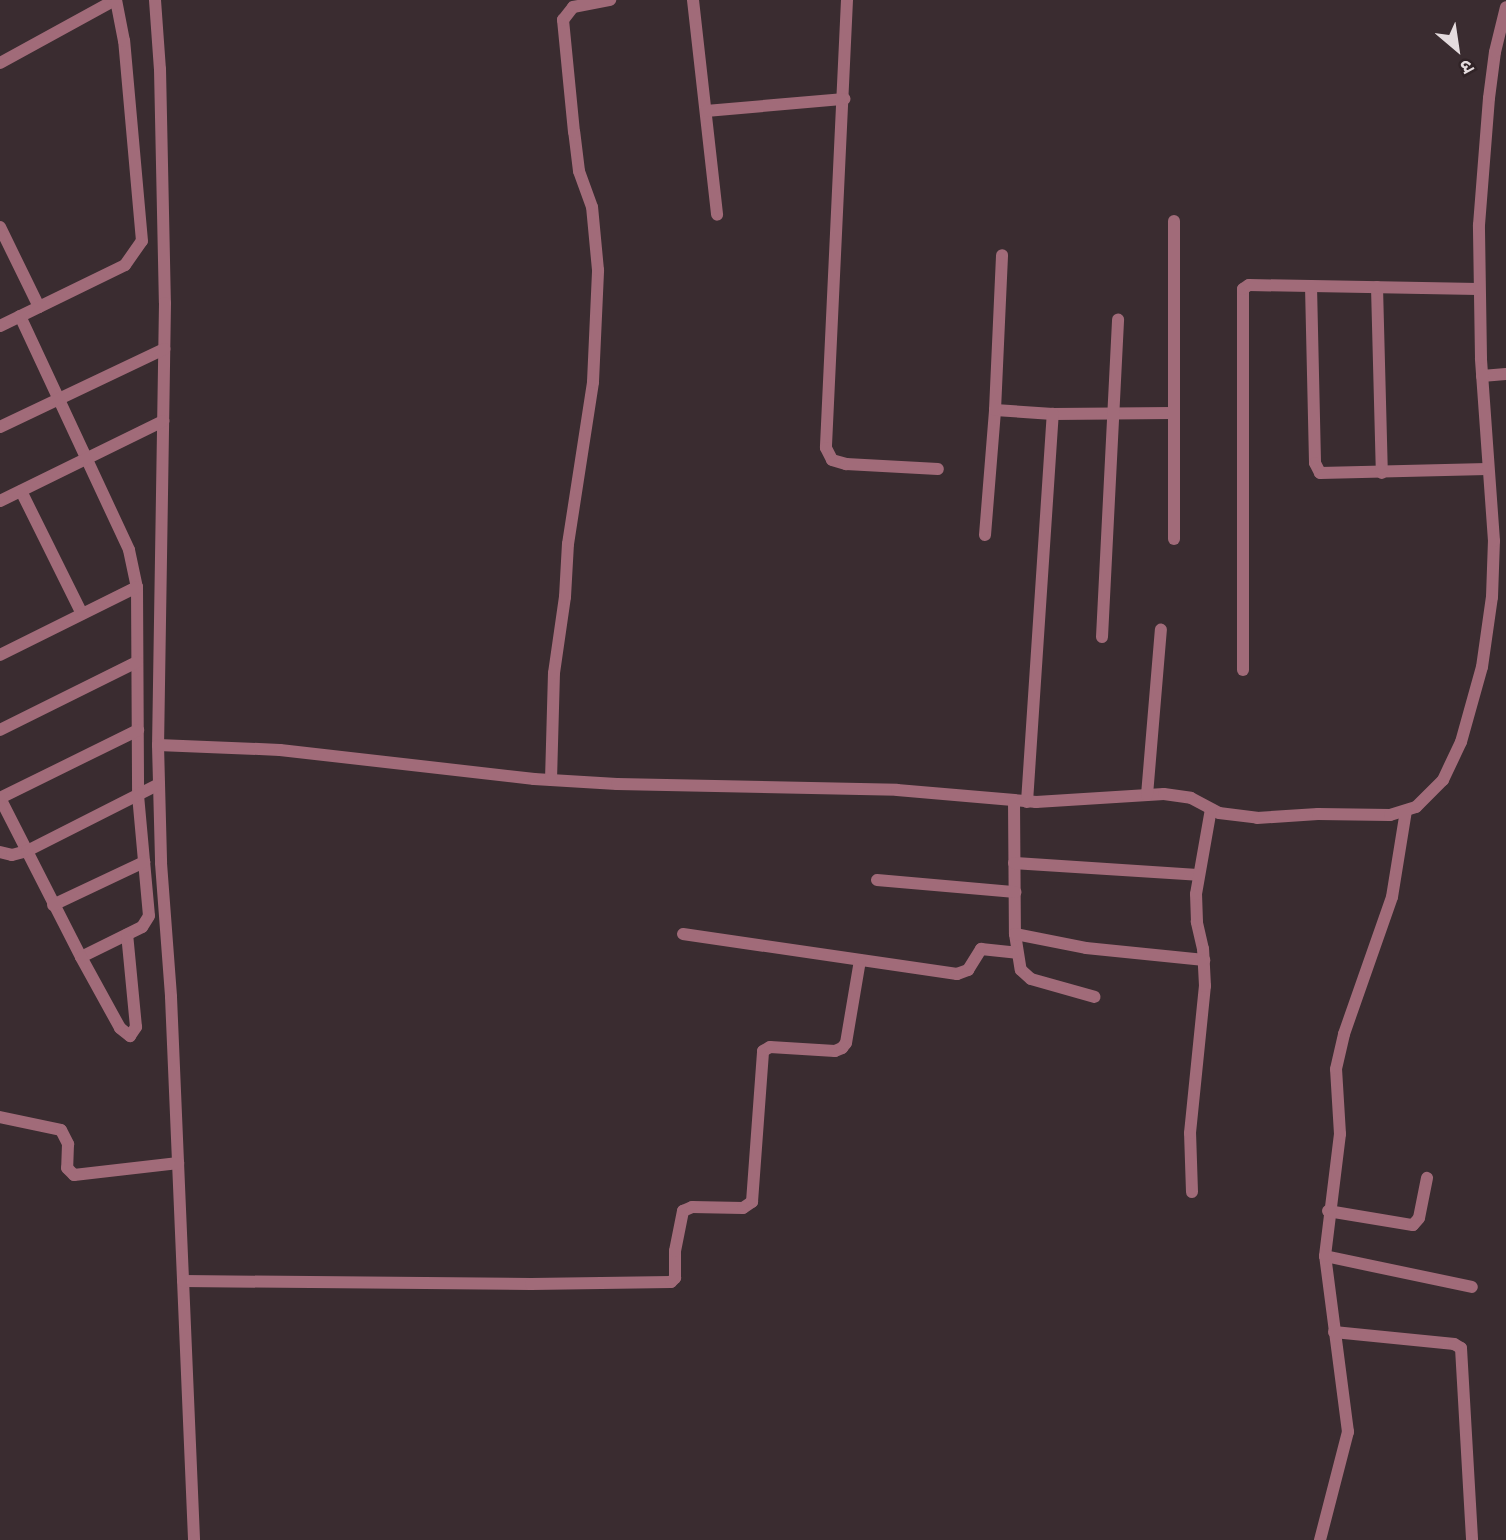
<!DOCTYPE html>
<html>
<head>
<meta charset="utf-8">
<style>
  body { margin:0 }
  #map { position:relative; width:1506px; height:1540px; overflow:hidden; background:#3a2c30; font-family:Barlow,"Noto Sans Devanagari",sans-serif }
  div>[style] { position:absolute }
  .street>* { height:12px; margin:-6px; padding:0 6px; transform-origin:6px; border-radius:6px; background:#a16b79 }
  span { translate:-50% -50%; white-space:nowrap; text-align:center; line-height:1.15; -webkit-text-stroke:7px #302326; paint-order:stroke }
  .north { position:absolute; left:1422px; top:14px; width:70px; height:70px; -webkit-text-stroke:5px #302326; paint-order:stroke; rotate:151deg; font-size:19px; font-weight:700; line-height:28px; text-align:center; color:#e5dcde }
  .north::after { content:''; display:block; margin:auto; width:24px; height:32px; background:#e5dcde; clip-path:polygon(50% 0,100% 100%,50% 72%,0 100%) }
</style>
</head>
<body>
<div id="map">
  <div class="street">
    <div style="left:155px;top:0;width:69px;rotate:85.9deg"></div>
    <div style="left:160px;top:69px;width:234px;rotate:88.8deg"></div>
    <div style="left:165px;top:303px;width:442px;rotate:90.9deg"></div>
    <div style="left:158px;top:745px;width:118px;rotate:88.5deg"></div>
    <div style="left:161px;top:863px;width:134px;rotate:85.7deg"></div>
    <div style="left:171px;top:997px;width:543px;rotate:87.57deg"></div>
    <div style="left:693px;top:0;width:216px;rotate:83.6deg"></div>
    <div style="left:847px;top:0;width:448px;rotate:92.7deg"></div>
    <div style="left:826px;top:448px;width:13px;rotate:63deg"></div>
    <div style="left:832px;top:460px;width:15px;rotate:16deg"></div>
    <div style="left:846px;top:464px;width:92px;rotate:3.1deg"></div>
    <div style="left:0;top:63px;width:131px;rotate:-28.7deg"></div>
    <div style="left:706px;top:111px;width:139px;rotate:-5deg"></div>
    <div style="left:0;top:227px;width:89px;rotate:64deg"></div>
    <div style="left:1311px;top:286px;width:177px;rotate:88.7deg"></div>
    <div style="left:1315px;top:463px;width:11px;rotate:63deg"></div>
    <div style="left:1320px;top:473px;width:167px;rotate:-1.4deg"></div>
    <div style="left:1377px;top:287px;width:186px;rotate:88.5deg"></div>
    <div style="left:20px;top:316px;width:258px;rotate:65deg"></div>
    <div style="left:129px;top:550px;width:38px;rotate:78deg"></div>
    <div style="left:137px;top:587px;width:208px;rotate:89.7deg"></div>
    <div style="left:138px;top:795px;width:121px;rotate:84.8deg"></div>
    <div style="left:149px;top:916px;width:13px;rotate:122deg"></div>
    <div style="left:142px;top:927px;width:68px;rotate:153.8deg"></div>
    <div style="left:0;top:326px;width:139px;rotate:-26deg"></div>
    <div style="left:125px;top:265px;width:29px;rotate:-55deg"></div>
    <div style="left:142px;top:241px;width:201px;rotate:-95.1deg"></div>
    <div style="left:124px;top:41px;width:42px;rotate:-101deg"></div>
    <div style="left:1482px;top:376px;width:24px;rotate:-5deg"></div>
    <div style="left:995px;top:410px;width:58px;rotate:3.9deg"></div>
    <div style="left:1053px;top:414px;width:120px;rotate:-0.5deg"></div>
    <div style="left:0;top:427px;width:182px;rotate:-25.4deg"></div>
    <div style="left:21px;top:491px;width:137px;rotate:63.6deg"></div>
    <div style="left:0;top:501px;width:182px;rotate:-26.1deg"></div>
    <div style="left:985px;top:535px;width:125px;rotate:-85.4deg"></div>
    <div style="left:995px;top:410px;width:155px;rotate:-87.4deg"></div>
    <div style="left:1174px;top:539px;width:318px;rotate:-90deg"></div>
    <div style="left:1102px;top:637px;width:318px;rotate:-87.1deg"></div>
    <div style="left:0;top:655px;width:153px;rotate:-26.4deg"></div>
    <div style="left:1243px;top:670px;width:381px;rotate:-90deg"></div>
    <div style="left:1243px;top:289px;width:7px;rotate:-34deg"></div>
    <div style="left:1249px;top:285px;width:229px;rotate:1deg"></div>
    <div style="left:0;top:730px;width:153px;rotate:-26.4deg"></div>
    <div style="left:158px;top:745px;width:122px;rotate:2.3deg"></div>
    <div style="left:280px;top:750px;width:256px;rotate:6.5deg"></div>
    <div style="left:534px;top:779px;width:83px;rotate:3.4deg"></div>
    <div style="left:617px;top:784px;width:280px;rotate:1.2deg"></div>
    <div style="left:897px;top:790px;width:140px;rotate:4.9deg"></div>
    <div style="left:1036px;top:802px;width:128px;rotate:-3.6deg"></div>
    <div style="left:1164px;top:794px;width:27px;rotate:8deg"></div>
    <div style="left:1191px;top:798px;width:32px;rotate:28deg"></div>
    <div style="left:1219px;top:813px;width:38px;rotate:7deg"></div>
    <div style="left:1257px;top:818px;width:61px;rotate:-3.8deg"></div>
    <div style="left:1318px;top:814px;width:72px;rotate:0.8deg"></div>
    <div style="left:1390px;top:815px;width:27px;rotate:-17deg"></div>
    <div style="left:1416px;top:807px;width:38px;rotate:-45deg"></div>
    <div style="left:1443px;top:780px;width:42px;rotate:-64.7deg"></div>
    <div style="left:1461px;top:742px;width:78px;rotate:-74.4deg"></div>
    <div style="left:1482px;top:667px;width:71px;rotate:-81.9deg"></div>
    <div style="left:1492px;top:597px;width:56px;rotate:-88deg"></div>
    <div style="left:1494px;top:541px;width:183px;rotate:-94.1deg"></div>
    <div style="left:1481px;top:358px;width:133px;rotate:-90.9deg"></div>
    <div style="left:1479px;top:225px;width:127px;rotate:-85.5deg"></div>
    <div style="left:1489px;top:98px;width:46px;rotate:-82.6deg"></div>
    <div style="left:1495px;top:52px;width:46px;rotate:-76.3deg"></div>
    <div style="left:551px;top:780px;width:107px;rotate:-88.4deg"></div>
    <div style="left:554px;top:673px;width:77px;rotate:-81.8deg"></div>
    <div style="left:565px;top:597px;width:53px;rotate:-86.8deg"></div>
    <div style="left:568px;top:544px;width:164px;rotate:-81.2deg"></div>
    <div style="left:593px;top:382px;width:112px;rotate:-87.4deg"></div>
    <div style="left:598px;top:270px;width:63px;rotate:-95.4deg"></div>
    <div style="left:592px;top:207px;width:38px;rotate:-110deg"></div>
    <div style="left:579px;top:171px;width:39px;rotate:-97deg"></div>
    <div style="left:574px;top:132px;width:113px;rotate:-95.6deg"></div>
    <div style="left:563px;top:20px;width:16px;rotate:-52deg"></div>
    <div style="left:573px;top:7px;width:38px;rotate:-11deg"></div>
    <div style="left:1147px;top:795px;width:166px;rotate:-85.2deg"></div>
    <div style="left:0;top:798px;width:178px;rotate:63deg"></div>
    <div style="left:81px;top:957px;width:81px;rotate:61.2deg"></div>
    <div style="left:120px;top:1028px;width:13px;rotate:39deg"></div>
    <div style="left:130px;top:1036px;width:11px;rotate:-56deg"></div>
    <div style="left:136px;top:1027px;width:93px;rotate:-95.5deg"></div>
    <div style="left:0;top:798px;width:154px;rotate:-26.2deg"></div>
    <div style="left:1014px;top:801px;width:133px;rotate:89.6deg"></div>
    <div style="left:1015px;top:934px;width:36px;rotate:81deg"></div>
    <div style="left:1021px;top:970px;width:13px;rotate:42deg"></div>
    <div style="left:1031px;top:979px;width:66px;rotate:15.7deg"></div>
    <div style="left:1027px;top:802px;width:389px;rotate:-86.2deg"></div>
    <div style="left:0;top:852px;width:12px;rotate:14deg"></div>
    <div style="left:12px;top:855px;width:16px;rotate:-15deg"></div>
    <div style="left:27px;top:851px;width:148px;rotate:-26.9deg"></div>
    <div style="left:1014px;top:863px;width:184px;rotate:3.7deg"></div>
    <div style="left:877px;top:880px;width:139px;rotate:5deg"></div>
    <div style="left:53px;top:905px;width:101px;rotate:-25.3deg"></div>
    <div style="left:683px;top:934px;width:277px;rotate:8.3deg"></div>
    <div style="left:957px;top:974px;width:12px;rotate:-20deg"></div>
    <div style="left:968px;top:970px;width:25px;rotate:-58deg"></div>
    <div style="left:981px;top:949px;width:36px;rotate:6deg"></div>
    <div style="left:1015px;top:934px;width:72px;rotate:11.2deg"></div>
    <div style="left:1086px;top:948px;width:119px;rotate:5.8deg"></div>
    <div style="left:0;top:1117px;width:62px;rotate:12deg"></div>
    <div style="left:61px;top:1130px;width:16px;rotate:63deg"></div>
    <div style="left:68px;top:1144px;width:24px;rotate:92deg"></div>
    <div style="left:67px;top:1168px;width:10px;rotate:45deg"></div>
    <div style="left:74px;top:1175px;width:105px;rotate:-6.6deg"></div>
    <div style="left:1192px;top:1192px;width:59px;rotate:-91.9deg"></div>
    <div style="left:1190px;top:1133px;width:148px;rotate:-84.2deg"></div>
    <div style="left:1205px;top:986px;width:37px;rotate:-93deg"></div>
    <div style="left:1203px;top:949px;width:28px;rotate:-103deg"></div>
    <div style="left:1197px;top:922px;width:28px;rotate:-92deg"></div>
    <div style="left:1196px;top:894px;width:86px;rotate:-80deg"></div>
    <div style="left:1328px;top:1211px;width:86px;rotate:9.4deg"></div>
    <div style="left:1413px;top:1225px;width:9px;rotate:-49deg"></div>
    <div style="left:1419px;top:1218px;width:41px;rotate:-78.7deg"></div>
    <div style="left:1325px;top:1256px;width:150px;rotate:11.9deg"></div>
    <div style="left:183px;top:1281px;width:348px;rotate:0.5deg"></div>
    <div style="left:531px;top:1284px;width:140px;rotate:-0.8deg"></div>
    <div style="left:671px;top:1282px;width:6px;rotate:-45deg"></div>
    <div style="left:675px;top:1278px;width:27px;rotate:-90deg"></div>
    <div style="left:675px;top:1251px;width:41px;rotate:-78.7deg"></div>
    <div style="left:683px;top:1211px;width:10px;rotate:-24deg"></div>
    <div style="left:692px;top:1207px;width:51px;rotate:1.1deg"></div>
    <div style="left:743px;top:1208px;width:11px;rotate:-34deg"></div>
    <div style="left:752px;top:1202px;width:151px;rotate:-85.8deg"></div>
    <div style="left:763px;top:1051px;width:8px;rotate:-30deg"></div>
    <div style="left:770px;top:1047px;width:65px;rotate:3.5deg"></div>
    <div style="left:835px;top:1051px;width:8px;rotate:-23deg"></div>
    <div style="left:842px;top:1048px;width:6px;rotate:-51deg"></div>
    <div style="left:846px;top:1043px;width:84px;rotate:-80.4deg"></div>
    <div style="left:1334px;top:1332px;width:121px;rotate:5.7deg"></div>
    <div style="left:1454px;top:1344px;width:8px;rotate:30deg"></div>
    <div style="left:1461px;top:1348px;width:192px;rotate:86.7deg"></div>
    <div style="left:1320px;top:1540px;width:112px;rotate:-75.5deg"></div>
    <div style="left:1348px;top:1432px;width:177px;rotate:-97.4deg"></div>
    <div style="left:1325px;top:1256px;width:123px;rotate:-83deg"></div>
    <div style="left:1340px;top:1134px;width:65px;rotate:-93.5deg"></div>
    <div style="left:1336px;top:1069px;width:36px;rotate:-77deg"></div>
    <div style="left:1344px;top:1034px;width:145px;rotate:-70.7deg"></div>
    <div style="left:1392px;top:897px;width:87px;rotate:-80.8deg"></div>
  </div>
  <div class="north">उ</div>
</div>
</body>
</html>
